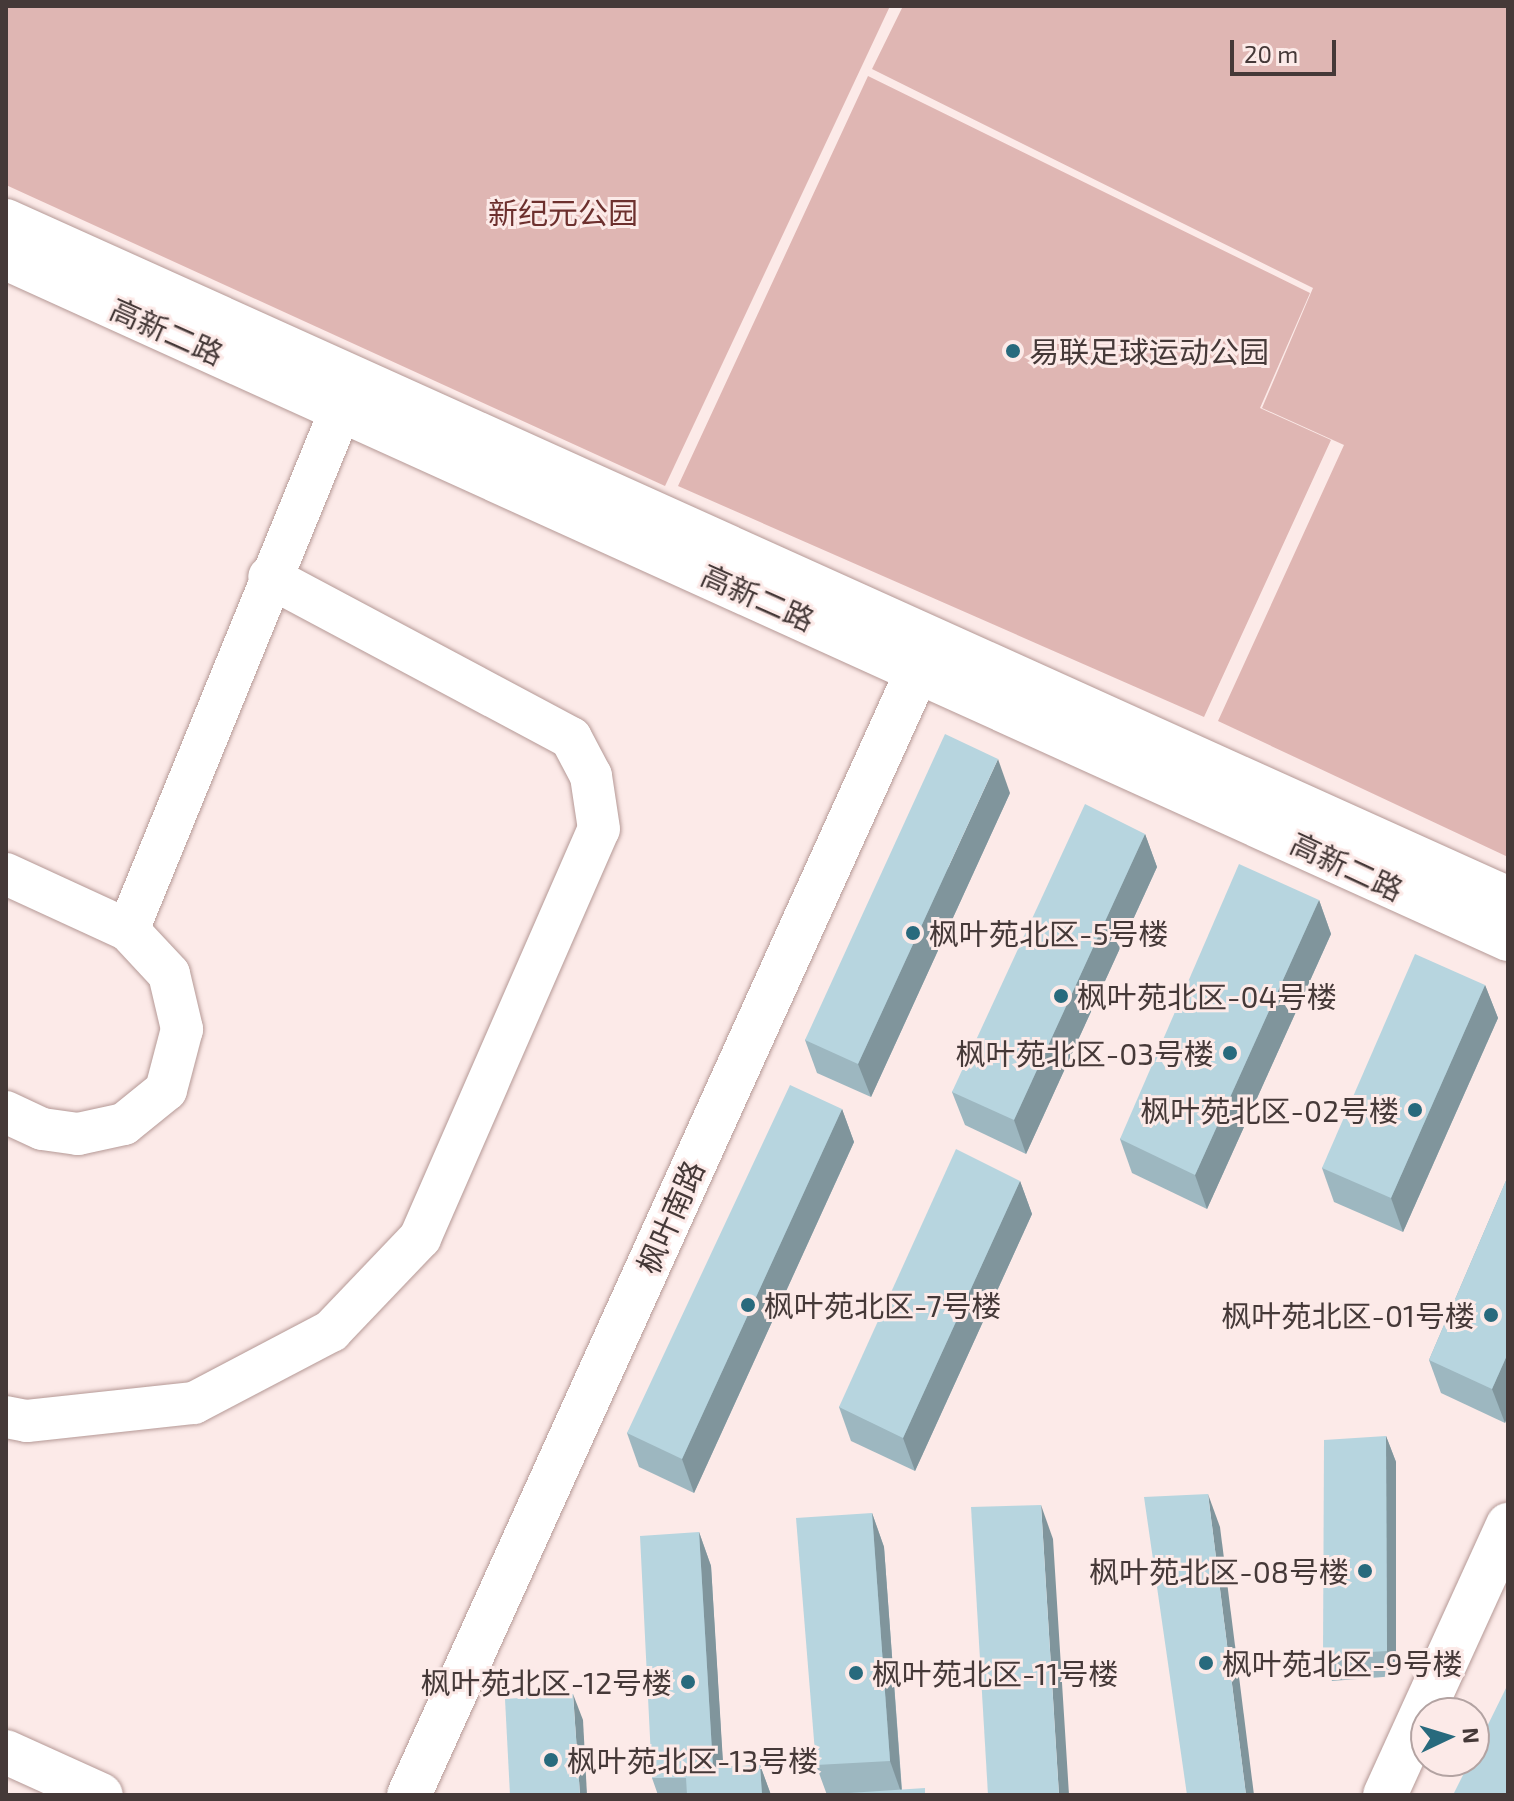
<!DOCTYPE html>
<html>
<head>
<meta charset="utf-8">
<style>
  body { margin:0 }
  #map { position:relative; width:1514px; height:1801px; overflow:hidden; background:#fceae8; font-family:"Exo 2","Noto Sans SC",sans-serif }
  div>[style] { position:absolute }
  .green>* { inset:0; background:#dfb6b3 }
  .roads { filter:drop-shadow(0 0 2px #b59996) drop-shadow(0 0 2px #b59996) }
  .minor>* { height:42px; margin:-21px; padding:0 21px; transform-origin:21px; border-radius:21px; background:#fff }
  .tertiary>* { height:44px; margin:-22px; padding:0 22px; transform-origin:22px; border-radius:22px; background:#fff }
  .wall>* { inset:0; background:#9db7c0 }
  .shaded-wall>* { inset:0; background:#80959c }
  .building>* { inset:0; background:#b7d5df }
  .dots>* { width:22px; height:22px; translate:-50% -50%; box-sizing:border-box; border:4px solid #fceae8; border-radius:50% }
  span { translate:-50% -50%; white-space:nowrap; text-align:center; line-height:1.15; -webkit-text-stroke:6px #fceae8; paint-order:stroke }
  .park-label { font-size:30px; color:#6d302e }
  .street-label { font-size:30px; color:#453938 }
  .poi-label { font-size:30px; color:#453938 }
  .left { translate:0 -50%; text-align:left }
  .right { translate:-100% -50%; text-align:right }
  .frame { position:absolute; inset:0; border:8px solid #453938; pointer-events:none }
  .north { position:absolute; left:1410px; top:1697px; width:80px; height:80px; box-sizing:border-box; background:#fceae8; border:2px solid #b3a3a2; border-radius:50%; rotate:86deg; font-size:22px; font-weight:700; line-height:32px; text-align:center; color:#453938 }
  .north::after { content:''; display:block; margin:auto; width:28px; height:36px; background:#286a7d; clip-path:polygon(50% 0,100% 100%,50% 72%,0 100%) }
  .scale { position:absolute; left:1230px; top:40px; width:106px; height:36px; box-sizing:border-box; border:4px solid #453938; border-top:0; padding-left:10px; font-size:24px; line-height:28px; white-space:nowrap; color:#453938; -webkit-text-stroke:6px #fceae8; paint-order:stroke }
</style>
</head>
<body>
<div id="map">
  <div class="green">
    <div style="clip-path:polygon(6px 6px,890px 6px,665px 486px,6px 185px)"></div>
    <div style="clip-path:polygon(903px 6px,1508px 6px,1508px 857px,1218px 721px,1344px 445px,1262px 408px,1313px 288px,872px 69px)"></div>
    <div style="clip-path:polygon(868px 76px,1310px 293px,1260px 408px,1331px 440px,1204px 717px,678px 486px)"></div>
  </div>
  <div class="roads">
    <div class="minor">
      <div style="left:6px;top:874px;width:134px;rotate:24.7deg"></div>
      <div style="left:128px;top:930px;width:60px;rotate:47deg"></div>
      <div style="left:169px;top:974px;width:57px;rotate:76.7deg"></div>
      <div style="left:182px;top:1029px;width:63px;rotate:104.7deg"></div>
      <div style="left:166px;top:1090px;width:54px;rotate:141deg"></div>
      <div style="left:124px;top:1124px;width:47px;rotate:167.7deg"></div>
      <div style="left:78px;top:1134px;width:36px;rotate:-172deg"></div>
      <div style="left:42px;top:1129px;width:40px;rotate:-155deg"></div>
      <div style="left:128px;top:930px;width:563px;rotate:-67.76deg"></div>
      <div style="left:6px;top:1417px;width:21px;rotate:11deg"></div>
      <div style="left:27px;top:1421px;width:168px;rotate:-6.2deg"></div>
      <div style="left:194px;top:1403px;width:155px;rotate:-27.7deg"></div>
      <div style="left:331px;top:1331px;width:129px;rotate:-46.3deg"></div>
      <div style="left:420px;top:1238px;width:446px;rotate:-66.4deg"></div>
      <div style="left:599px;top:829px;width:54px;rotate:-98.6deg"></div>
      <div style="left:591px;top:776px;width:43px;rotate:-117.8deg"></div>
      <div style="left:571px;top:738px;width:342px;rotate:-151.9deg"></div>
    </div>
    <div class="tertiary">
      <div style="left:6px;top:221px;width:1648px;rotate:24.29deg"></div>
      <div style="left:6px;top:258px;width:1649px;rotate:24.39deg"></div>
      <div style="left:6px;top:1752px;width:104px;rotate:24.4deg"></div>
      <div style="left:409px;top:1795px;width:1267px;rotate:-65.66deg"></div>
      <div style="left:1385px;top:1795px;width:297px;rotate:-65.5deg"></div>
    </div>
  </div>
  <div class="wall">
    <div style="clip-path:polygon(1010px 793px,871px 1097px,817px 1073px,805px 1040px)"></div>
    <div style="clip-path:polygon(1145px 834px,1157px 867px,1026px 1154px,965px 1125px,952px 1092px)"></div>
    <div style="clip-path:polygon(1319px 900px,1331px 934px,1207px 1209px,1132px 1173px,1120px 1139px)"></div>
    <div style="clip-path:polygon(1485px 985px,1498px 1018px,1403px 1232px,1334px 1202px,1322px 1168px)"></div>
    <div style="clip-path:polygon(842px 1109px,854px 1142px,694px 1493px,639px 1467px,627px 1433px)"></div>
    <div style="clip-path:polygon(1508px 1176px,1508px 1415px,1505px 1423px,1441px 1393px,1429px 1360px)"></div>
    <div style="clip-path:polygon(1020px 1181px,1032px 1214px,915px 1471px,851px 1441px,839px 1407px)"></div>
    <div style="clip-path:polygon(1386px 1436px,1396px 1462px,1396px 1676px,1332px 1681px,1323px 1655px)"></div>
    <div style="clip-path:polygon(872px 1513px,884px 1547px,902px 1790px,927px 1795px,827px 1795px,816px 1765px)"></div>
    <div style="clip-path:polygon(699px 1532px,711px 1566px,723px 1767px,760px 1765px,771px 1795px,658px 1795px,652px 1778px)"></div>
  </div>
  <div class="shaded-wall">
    <div style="clip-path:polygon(998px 759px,1010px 793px,871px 1097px,858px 1064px)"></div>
    <div style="clip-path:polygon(1145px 834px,1157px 867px,1026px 1154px,1014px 1120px)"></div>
    <div style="clip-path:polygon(1319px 900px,1331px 934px,1207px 1209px,1195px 1175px)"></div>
    <div style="clip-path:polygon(1485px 985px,1498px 1018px,1403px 1232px,1391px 1198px)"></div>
    <div style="clip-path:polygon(842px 1109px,854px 1142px,694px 1493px,682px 1459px)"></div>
    <div style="clip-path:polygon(1020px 1181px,1032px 1214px,915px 1471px,903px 1438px)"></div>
    <div style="clip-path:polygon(1508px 1353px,1508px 1415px,1505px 1423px,1492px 1389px)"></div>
    <div style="clip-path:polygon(1386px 1436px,1396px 1462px,1396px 1676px,1387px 1651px)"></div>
    <div style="clip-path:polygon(1208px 1494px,1220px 1527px,1254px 1795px,1246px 1795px)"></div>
    <div style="clip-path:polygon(1041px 1505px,1053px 1539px,1069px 1795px,1059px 1795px)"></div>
    <div style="clip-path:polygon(872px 1513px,884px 1547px,902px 1795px,890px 1761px)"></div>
    <div style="clip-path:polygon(699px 1532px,711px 1566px,725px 1795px,713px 1768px)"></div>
    <div style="clip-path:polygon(573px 1694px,583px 1720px,587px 1795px,580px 1795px)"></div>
    <div style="clip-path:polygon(760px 1765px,771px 1795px,762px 1795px)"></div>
  </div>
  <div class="building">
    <div style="clip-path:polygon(945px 734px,998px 759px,858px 1064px,805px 1040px)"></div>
    <div style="clip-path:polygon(1085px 804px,1145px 834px,1014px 1120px,952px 1092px)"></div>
    <div style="clip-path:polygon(1239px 864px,1319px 900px,1195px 1175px,1120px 1139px)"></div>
    <div style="clip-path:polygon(1415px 954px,1485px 985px,1391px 1198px,1322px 1168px)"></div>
    <div style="clip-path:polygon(790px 1085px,842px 1109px,682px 1459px,627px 1433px)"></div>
    <div style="clip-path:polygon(956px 1149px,1020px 1181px,903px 1438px,839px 1407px)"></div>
    <div style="clip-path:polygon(1508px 1176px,1508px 1353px,1492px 1389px,1429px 1360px)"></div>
    <div style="clip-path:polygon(1386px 1436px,1387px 1651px,1323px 1655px,1324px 1440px)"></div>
    <div style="clip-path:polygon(1208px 1494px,1246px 1795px,1187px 1795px,1144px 1497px)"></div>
    <div style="clip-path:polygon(1041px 1505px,1059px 1795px,988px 1795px,971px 1507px)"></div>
    <div style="clip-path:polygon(872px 1513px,890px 1761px,816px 1765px,796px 1518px)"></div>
    <div style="clip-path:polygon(699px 1532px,713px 1768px,760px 1765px,762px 1795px,687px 1795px,686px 1778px,652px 1778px,640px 1536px)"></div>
    <div style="clip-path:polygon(1508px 1684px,1508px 1795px,1453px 1795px,1470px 1761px,1474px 1761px,1474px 1753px)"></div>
    <div style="clip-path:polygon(573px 1694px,580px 1795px,510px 1795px,505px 1699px)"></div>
    <div style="clip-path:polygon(925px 1788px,925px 1795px,849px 1795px,849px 1793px)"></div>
  </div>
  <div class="dots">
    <div style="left:1013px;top:351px;background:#286a7d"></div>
    <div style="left:913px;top:933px;background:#286a7d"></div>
    <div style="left:1061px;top:996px;background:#286a7d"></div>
    <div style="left:1230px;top:1053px;background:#286a7d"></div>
    <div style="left:1415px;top:1110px;background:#286a7d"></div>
    <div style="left:748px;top:1305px;background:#286a7d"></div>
    <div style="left:1491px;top:1315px;background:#286a7d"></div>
    <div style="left:1365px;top:1571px;background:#286a7d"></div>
    <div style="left:1206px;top:1663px;background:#286a7d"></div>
    <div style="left:856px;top:1673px;background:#286a7d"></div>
    <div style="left:688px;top:1682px;background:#286a7d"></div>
    <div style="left:551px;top:1760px;background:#286a7d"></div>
  </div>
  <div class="park-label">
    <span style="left:563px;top:212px">新纪元公园</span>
  </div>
  <div class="street-label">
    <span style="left:167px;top:331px;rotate:24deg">高新二路</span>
    <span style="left:758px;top:597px;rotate:24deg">高新二路</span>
    <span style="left:1347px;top:866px;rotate:25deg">高新二路</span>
    <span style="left:670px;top:1217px;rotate:-66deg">枫叶南路</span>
  </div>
  <div class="poi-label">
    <span class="left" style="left:1029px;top:351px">易联足球运动公园</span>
    <span class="left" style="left:929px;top:933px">枫叶苑北区-5号楼</span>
    <span class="left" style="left:1077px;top:996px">枫叶苑北区-04号楼</span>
    <span class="right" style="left:1214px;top:1053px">枫叶苑北区-03号楼</span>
    <span class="right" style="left:1399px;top:1110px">枫叶苑北区-02号楼</span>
    <span class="left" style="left:764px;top:1305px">枫叶苑北区-7号楼</span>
    <span class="right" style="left:1475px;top:1315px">枫叶苑北区-01号楼</span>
    <span class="right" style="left:1349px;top:1571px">枫叶苑北区-08号楼</span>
    <span class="left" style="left:1222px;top:1663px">枫叶苑北区-9号楼</span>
    <span class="left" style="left:872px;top:1673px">枫叶苑北区-11号楼</span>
    <span class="right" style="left:672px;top:1682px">枫叶苑北区-12号楼</span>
    <span class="left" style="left:567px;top:1760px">枫叶苑北区-13号楼</span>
  </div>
  <div class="frame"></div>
  <div class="north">N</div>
  <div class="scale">20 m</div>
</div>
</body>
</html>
